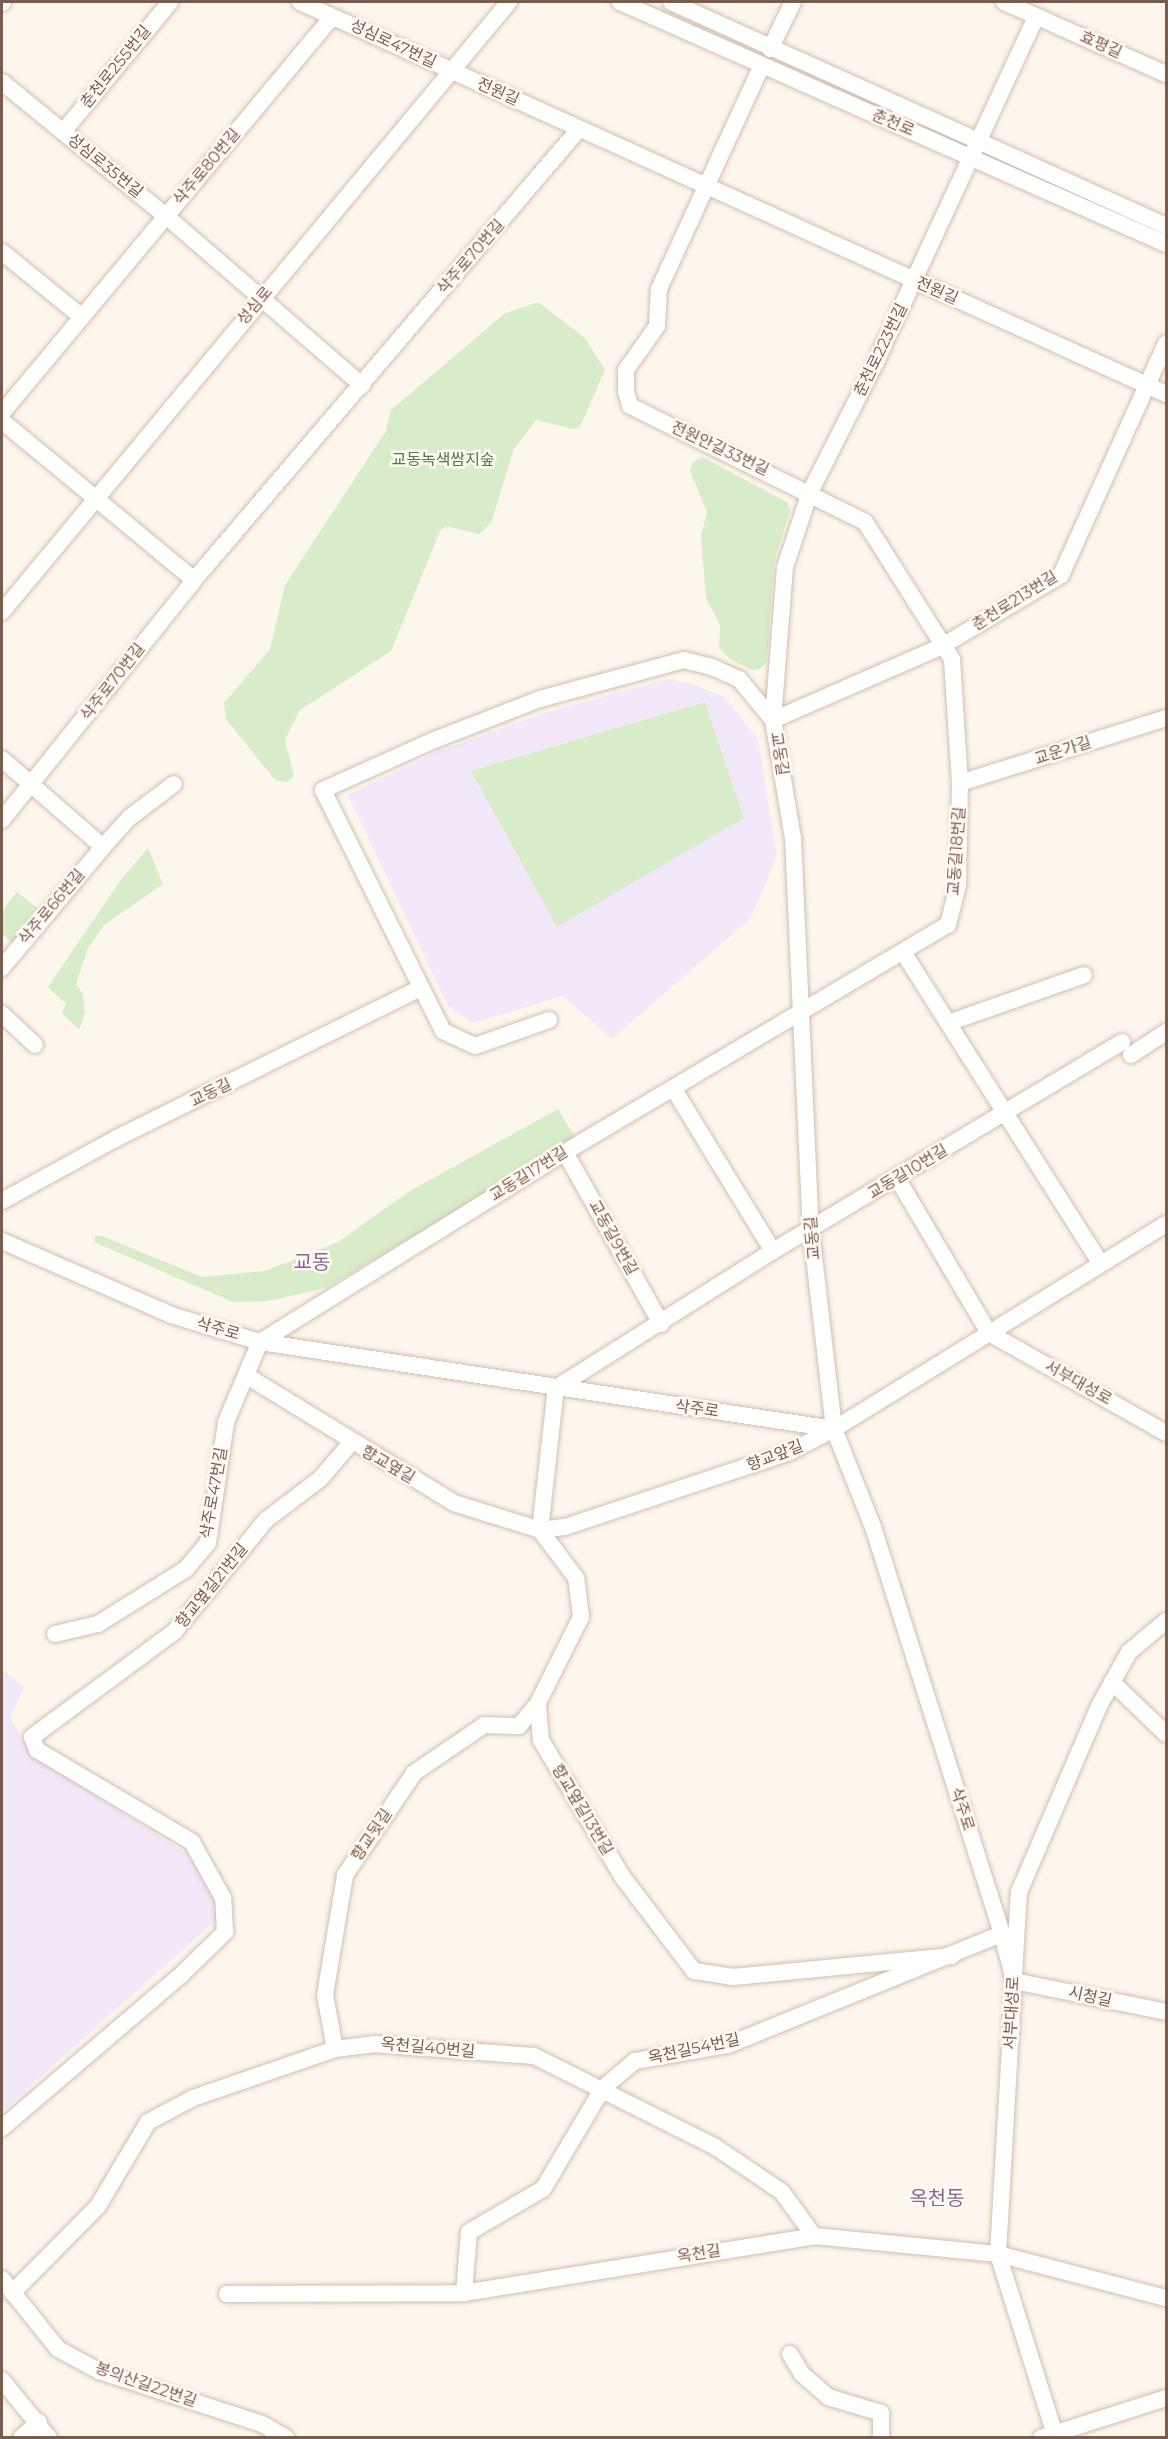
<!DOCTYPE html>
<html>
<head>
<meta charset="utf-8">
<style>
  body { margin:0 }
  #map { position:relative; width:1168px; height:2439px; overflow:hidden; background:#fdf6ec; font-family:Montserrat,"Noto Sans KR",sans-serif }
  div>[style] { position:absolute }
  .education>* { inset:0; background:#f3e8fa }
  .green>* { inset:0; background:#d8ecc9 }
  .roads { filter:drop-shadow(0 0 2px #d1beb0) drop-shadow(0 0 2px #d1beb0) }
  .minor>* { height:16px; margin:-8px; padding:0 8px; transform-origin:8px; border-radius:8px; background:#fff }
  span { translate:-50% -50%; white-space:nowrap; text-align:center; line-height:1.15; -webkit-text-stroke:5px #fffaf3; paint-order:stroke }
  .street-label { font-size:16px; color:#7a5c4d }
  .park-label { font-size:16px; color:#537a41 }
  .quarter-label { font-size:20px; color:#846695 }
  .frame { position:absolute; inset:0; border:3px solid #7a5c4d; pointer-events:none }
</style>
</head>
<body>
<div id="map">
  <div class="education">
    <div style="clip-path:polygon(668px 679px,696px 685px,724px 697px,758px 739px,777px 856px,751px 918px,612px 1039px,563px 996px,473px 1023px,448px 1006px,348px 795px,439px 751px,548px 712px)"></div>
    <div style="clip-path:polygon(2px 1669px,24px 1688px,10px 1717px,33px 1756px,192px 1857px,223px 1914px,2px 2111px)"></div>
  </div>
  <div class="green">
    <div style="clip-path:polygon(538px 302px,585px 338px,605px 370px,580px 427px,573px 429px,536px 420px,514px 449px,491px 523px,479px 534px,446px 526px,440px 531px,391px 651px,300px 710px,285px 740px,294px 776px,287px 782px,275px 780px,226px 719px,224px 703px,270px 649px,285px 585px,386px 431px,391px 410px,504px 314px)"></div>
    <div style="clip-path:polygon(702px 457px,787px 502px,790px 511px,774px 562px,767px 661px,760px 669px,752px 670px,730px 659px,719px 648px,720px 625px,706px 598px,701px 536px,707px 512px,690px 471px,693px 462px)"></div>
    <div style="clip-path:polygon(705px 702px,744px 818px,557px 927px,471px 771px)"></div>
    <div style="clip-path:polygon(148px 848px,163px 884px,104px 925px,88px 948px,76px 984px,83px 994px,85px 1013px,79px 1030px,62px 1013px,66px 1004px,48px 987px,120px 881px)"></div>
    <div style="clip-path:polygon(17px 892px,42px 912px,15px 945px,2px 934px,2px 911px)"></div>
    <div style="clip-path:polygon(558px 1109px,576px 1139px,326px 1288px,268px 1301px,233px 1302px,94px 1242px,95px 1236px,102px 1236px,202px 1277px,265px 1271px,338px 1242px,410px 1191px)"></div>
  </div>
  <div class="roads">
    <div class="minor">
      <div style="left:300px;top:2px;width:951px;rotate:24.35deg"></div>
      <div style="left:620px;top:2px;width:597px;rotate:23.9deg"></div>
      <div style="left:671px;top:2px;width:543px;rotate:24.35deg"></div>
      <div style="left:1004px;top:2px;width:177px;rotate:24deg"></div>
      <div style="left:2px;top:3px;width:1px;rotate:-45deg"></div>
      <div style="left:1036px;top:17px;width:376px;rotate:114.9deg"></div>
      <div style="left:878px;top:358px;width:150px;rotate:116.9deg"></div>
      <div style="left:810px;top:492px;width:79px;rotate:108.4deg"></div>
      <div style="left:785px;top:567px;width:153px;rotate:94.5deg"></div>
      <div style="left:773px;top:720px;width:184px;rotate:-23.6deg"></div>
      <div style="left:942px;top:646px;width:139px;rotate:-30.8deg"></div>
      <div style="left:1061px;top:575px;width:254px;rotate:-65.6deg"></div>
      <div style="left:770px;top:49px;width:52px;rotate:-63.9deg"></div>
      <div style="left:2px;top:82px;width:212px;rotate:39.3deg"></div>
      <div style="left:166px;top:216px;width:259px;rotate:40.8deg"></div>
      <div style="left:63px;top:132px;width:168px;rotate:-50.5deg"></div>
      <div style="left:2px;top:252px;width:103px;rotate:39.1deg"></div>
      <div style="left:2px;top:413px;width:515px;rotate:-50.19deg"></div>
      <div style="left:2px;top:421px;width:249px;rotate:39.6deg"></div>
      <div style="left:2px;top:612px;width:793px;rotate:-50.27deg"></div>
      <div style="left:2px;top:759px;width:134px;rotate:41.1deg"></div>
      <div style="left:103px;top:847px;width:158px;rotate:129.9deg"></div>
      <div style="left:960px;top:783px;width:216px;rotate:-17.5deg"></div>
      <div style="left:2px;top:820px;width:307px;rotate:-51.3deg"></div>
      <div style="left:194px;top:580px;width:593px;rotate:-49.51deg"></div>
      <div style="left:103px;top:847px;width:39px;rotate:-48deg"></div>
      <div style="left:129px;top:818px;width:56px;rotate:-37.1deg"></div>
      <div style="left:903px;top:952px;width:368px;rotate:57.6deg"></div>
      <div style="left:2px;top:1014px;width:45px;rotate:43.2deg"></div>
      <div style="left:549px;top:1020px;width:78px;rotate:160.6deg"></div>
      <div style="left:475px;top:1046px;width:35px;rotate:-155deg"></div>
      <div style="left:443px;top:1031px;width:269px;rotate:-116.5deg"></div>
      <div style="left:323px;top:790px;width:120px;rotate:-24.2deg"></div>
      <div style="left:432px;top:741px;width:116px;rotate:-21.3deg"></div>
      <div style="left:540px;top:699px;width:149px;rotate:-15.2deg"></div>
      <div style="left:684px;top:660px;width:29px;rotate:14deg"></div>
      <div style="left:712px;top:667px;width:30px;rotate:24deg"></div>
      <div style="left:739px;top:679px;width:53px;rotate:50.3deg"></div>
      <div style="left:773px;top:720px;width:120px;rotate:80.4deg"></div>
      <div style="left:793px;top:838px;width:392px;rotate:87.4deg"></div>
      <div style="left:811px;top:1230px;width:200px;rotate:83.4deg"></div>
      <div style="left:948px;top:1023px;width:144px;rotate:-19.4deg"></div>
      <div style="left:1131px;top:1055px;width:42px;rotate:-33.3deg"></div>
      <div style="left:673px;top:1088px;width:191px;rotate:58.5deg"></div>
      <div style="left:565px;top:1152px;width:197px;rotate:60.8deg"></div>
      <div style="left:897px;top:1178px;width:180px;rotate:59.3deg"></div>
      <div style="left:989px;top:1333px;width:203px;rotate:29.5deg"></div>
      <div style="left:2px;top:1201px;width:131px;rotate:-28.7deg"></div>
      <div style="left:117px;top:1138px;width:339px;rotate:-26.3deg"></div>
      <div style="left:2px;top:1241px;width:184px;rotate:23.6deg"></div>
      <div style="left:171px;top:1315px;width:93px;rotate:16.9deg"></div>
      <div style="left:260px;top:1342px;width:581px;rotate:8.62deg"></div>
      <div style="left:834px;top:1429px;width:105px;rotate:68.3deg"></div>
      <div style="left:873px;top:1527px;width:427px;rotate:72.4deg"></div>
      <div style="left:1002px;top:1934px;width:49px;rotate:75.7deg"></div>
      <div style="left:1014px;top:1981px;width:155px;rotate:11.5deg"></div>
      <div style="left:247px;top:1376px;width:243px;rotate:31.5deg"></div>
      <div style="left:454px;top:1503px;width:90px;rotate:17.4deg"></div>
      <div style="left:540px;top:1530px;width:25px;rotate:-7deg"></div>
      <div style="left:565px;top:1527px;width:237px;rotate:-18.4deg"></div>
      <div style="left:790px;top:1452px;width:50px;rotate:-27.6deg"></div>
      <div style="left:834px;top:1429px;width:390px;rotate:-31.7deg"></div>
      <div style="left:55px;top:1634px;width:44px;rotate:-13.1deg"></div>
      <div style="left:98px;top:1624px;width:104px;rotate:-32deg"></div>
      <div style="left:186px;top:1569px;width:34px;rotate:-50deg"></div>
      <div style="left:208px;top:1543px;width:122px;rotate:-81.5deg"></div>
      <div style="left:226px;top:1422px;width:87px;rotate:-67deg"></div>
      <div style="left:260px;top:1342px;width:359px;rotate:-31.9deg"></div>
      <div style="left:565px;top:1152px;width:445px;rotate:-30.7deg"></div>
      <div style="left:948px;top:925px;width:41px;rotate:-76deg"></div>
      <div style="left:958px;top:885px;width:102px;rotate:-88.9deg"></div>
      <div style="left:960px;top:783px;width:124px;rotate:-93.7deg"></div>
      <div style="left:952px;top:659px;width:162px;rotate:-122.4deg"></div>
      <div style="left:865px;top:522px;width:262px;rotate:-153.7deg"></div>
      <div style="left:630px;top:406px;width:16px;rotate:-105deg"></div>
      <div style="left:626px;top:391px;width:21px;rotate:-90deg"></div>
      <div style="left:626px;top:370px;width:54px;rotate:-54.8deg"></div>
      <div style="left:657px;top:326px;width:37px;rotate:-87deg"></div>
      <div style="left:659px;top:289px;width:244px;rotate:-65.3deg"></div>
      <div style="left:1112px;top:1682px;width:75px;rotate:43.9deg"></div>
      <div style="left:952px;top:1956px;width:220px;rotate:174.5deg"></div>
      <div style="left:733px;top:1977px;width:39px;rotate:-171deg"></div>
      <div style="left:694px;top:1971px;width:119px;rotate:-127.2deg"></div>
      <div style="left:622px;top:1876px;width:158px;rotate:-120.8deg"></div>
      <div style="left:541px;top:1740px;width:37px;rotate:-95deg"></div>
      <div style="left:538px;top:1703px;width:96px;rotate:-63.4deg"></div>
      <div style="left:581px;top:1617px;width:39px;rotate:-97deg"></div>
      <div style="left:576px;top:1578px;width:60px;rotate:-126.9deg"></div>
      <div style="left:540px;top:1530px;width:143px;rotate:-83.6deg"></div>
      <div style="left:556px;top:1388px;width:257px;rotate:-32.3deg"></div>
      <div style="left:773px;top:1251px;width:407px;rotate:-30.9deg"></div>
      <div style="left:335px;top:2049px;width:55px;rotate:-100.5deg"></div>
      <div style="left:325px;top:1995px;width:122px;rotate:-80.5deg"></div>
      <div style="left:345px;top:1875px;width:123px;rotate:-55.9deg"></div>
      <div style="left:414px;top:1773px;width:85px;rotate:-34.4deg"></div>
      <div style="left:484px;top:1725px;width:35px;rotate:2deg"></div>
      <div style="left:519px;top:1726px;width:30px;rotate:-50deg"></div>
      <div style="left:2px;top:2128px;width:235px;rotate:-40.5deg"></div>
      <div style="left:181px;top:1975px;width:62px;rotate:-44.3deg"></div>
      <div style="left:225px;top:1932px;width:34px;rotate:-93deg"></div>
      <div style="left:223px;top:1898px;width:64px;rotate:-119deg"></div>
      <div style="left:192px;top:1842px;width:180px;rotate:-149.3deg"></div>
      <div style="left:37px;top:1750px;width:14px;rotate:-111deg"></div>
      <div style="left:32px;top:1737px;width:177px;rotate:-36.5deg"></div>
      <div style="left:174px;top:1632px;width:145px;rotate:-50.6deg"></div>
      <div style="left:266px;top:1520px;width:68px;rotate:-37.2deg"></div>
      <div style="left:320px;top:1479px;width:48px;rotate:-49.3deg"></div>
      <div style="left:2px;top:2279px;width:90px;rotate:51.3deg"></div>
      <div style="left:58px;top:2349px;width:47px;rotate:28.2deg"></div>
      <div style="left:99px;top:2371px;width:171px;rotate:18deg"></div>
      <div style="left:262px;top:2424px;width:28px;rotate:30deg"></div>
      <div style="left:12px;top:2293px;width:122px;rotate:-45.3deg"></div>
      <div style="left:98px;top:2206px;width:98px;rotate:-59.2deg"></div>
      <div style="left:148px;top:2122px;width:51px;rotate:-28.1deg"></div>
      <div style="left:193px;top:2098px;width:150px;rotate:-19deg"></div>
      <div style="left:335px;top:2049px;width:39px;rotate:-7deg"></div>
      <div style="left:374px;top:2044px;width:160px;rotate:4.3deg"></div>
      <div style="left:534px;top:2056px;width:201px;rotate:26.6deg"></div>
      <div style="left:714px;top:2146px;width:82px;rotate:34.1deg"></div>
      <div style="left:782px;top:2192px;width:54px;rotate:54deg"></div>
      <div style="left:464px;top:2293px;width:61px;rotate:-85.3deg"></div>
      <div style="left:469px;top:2232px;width:86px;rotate:-30.2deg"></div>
      <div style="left:543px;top:2189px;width:117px;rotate:-59.3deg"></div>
      <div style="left:603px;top:2088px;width:42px;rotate:-40.2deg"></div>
      <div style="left:635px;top:2061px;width:94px;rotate:-9.8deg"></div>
      <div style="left:728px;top:2045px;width:296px;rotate:-22.1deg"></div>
      <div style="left:227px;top:2294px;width:237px;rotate:-0.2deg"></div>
      <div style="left:464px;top:2293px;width:355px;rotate:-9.2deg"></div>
      <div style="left:814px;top:2236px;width:185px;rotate:5.6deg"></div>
      <div style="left:998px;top:2254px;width:174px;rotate:14.7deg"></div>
      <div style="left:790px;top:2354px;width:23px;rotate:59deg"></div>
      <div style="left:802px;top:2374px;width:35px;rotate:41deg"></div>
      <div style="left:828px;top:2397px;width:55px;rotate:16.8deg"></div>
      <div style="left:881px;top:2413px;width:25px;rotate:90deg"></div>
      <div style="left:2px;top:2380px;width:75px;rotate:51deg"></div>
      <div style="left:21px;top:2438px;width:24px;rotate:-42deg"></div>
      <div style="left:1041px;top:2438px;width:131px;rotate:-17.7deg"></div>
      <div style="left:1056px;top:2438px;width:193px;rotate:-107.5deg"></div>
      <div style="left:998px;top:2254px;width:363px;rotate:-86.7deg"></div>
      <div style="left:1019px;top:1892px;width:202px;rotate:-66.7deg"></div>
      <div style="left:1099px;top:1706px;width:62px;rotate:-60.9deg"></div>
      <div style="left:1129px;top:1652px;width:48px;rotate:-40deg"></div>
    </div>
  </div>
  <div class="street-label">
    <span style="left:393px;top:44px;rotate:25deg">성심로47번길</span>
    <span style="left:1101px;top:45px;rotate:24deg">효평길</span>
    <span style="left:116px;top:67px;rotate:-51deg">춘천로255번길</span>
    <span style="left:498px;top:92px;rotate:24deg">전원길</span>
    <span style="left:893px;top:123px;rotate:23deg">춘천로</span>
    <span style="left:105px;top:166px;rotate:39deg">성심로35번길</span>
    <span style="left:207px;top:167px;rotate:-50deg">삭주로80번길</span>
    <span style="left:471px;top:257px;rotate:-49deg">삭주로70번길</span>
    <span style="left:937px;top:291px;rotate:24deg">전원길</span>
    <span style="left:255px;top:306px;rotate:-50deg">성심로</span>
    <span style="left:881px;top:350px;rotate:-64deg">춘천로223번길</span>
    <span style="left:720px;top:449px;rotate:25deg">전원안길33번길</span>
    <span style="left:1015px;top:601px;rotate:-32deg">춘천로213번길</span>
    <span style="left:113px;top:682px;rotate:-52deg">삭주로70번길</span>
    <span style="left:1063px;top:751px;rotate:-18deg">교운가길</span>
    <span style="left:779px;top:754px;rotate:81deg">교동길</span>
    <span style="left:957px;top:851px;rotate:-86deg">교동길18번길</span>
    <span style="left:52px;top:907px;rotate:-50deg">삭주로66번길</span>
    <span style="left:211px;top:1093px;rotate:-26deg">교동길</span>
    <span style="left:908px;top:1172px;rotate:-31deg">교동길10번길</span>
    <span style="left:529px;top:1174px;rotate:-32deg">교동길17번길</span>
    <span style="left:613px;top:1238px;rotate:61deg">교동길9번길</span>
    <span style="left:813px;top:1238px;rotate:-95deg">교동길</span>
    <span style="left:218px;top:1329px;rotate:16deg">삭주로</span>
    <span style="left:1078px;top:1383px;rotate:29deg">서부대성로</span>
    <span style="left:697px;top:1409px;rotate:8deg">삭주로</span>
    <span style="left:775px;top:1456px;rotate:-21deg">향교앞길</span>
    <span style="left:388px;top:1465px;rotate:30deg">향교옆길</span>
    <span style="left:214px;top:1493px;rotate:-80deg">삭주로47번길</span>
    <span style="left:212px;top:1586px;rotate:-51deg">향교옆길21번길</span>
    <span style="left:962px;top:1809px;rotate:72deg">삭주로</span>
    <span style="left:582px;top:1810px;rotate:59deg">향교옆길13번길</span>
    <span style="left:372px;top:1835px;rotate:-56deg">향교뒷길</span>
    <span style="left:1090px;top:1997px;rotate:12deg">시청길</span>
    <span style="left:1012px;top:2013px;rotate:-87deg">서부대성로</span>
    <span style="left:428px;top:2048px;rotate:5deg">옥천길40번길</span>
    <span style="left:694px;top:2049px;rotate:-12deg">옥천길54번길</span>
    <span style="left:699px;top:2254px;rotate:-9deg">옥천길</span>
    <span style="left:146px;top:2385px;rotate:19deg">봉의산길22번길</span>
  </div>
  <div class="park-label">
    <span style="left:443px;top:460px">교동녹색쌈지숲</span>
  </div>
  <div class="quarter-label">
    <span style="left:312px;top:1262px">교동</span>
    <span style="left:937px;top:2198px">옥천동</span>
  </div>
  <div class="frame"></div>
</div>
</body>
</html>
